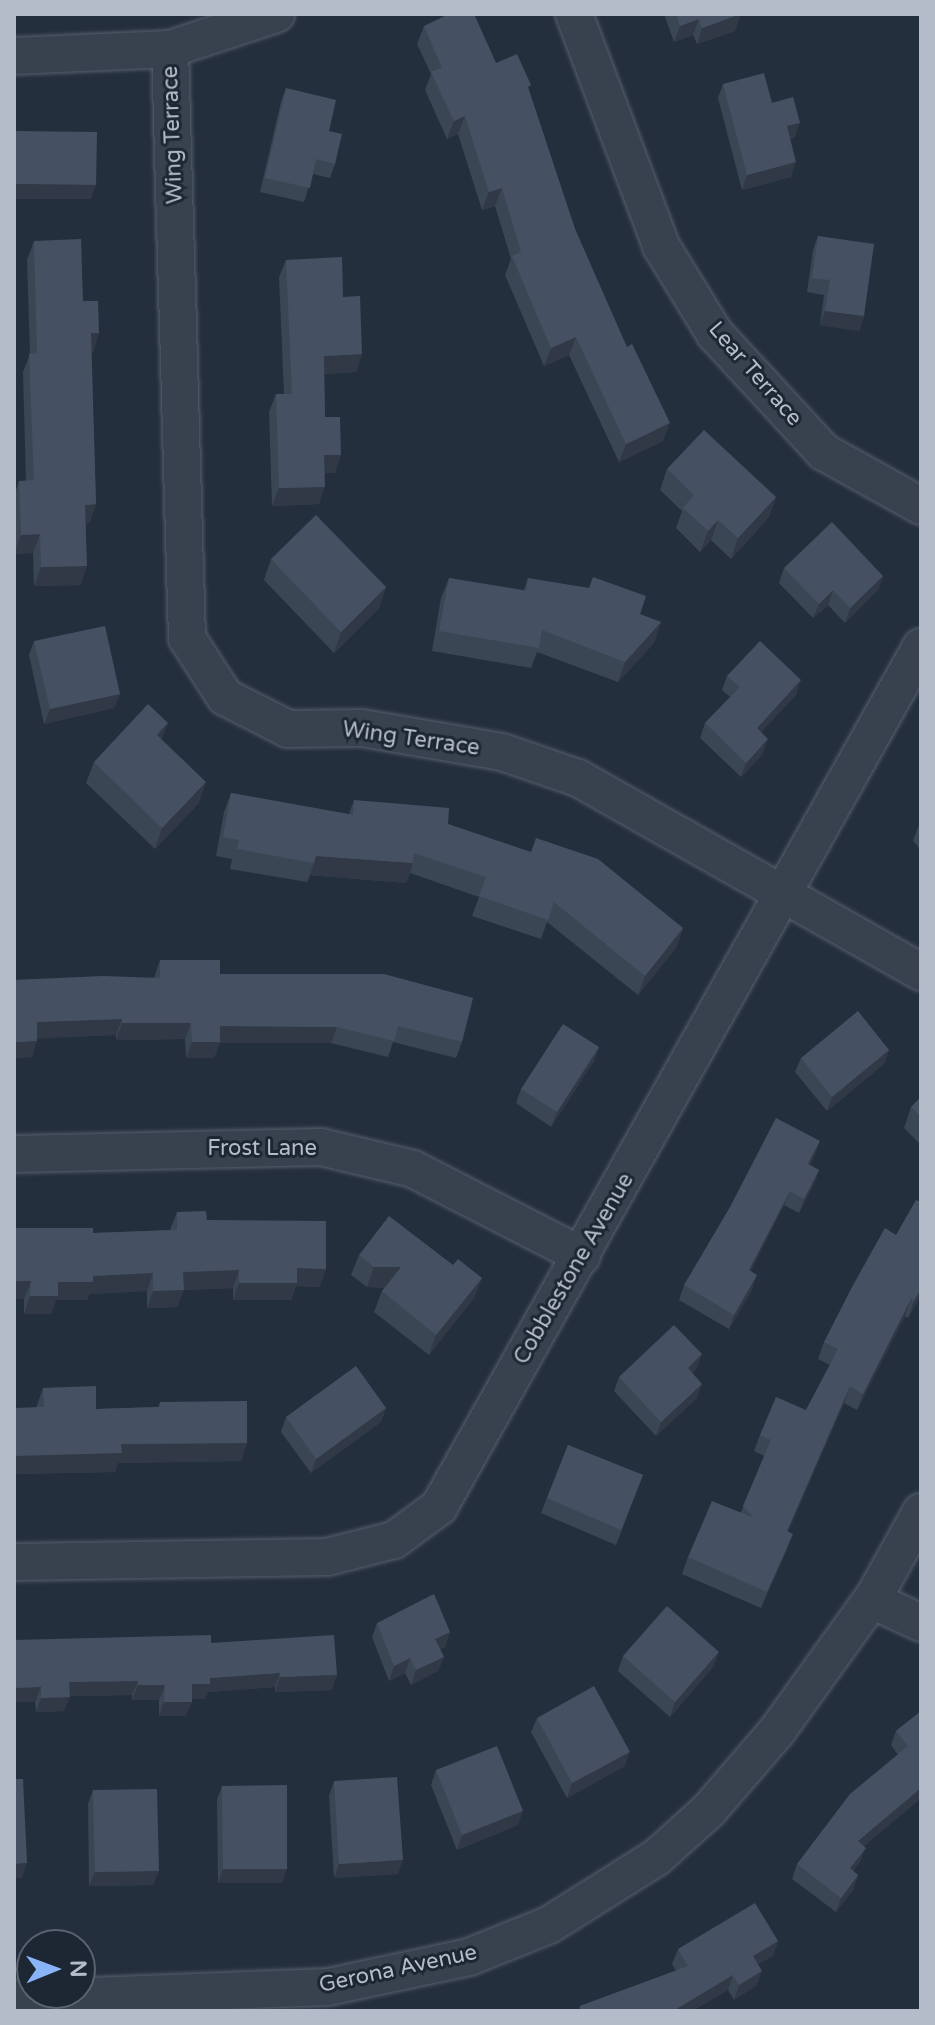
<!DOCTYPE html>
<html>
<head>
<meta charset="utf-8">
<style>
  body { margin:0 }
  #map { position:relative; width:935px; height:2025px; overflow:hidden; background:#242f3e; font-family:"Varela Round",sans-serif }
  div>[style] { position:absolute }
  .roads { filter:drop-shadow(0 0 2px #565f6c) drop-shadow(0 0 2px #565f6c) }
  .minor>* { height:36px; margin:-18px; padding:0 18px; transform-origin:18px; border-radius:18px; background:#38414e }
  .wall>* { inset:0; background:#3b4654 }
  .shaded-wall>* { inset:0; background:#303945 }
  .building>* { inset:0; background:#455162 }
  span { translate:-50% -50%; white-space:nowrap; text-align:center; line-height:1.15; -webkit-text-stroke:6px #1d2633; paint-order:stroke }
  .street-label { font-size:22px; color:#b4bcc9 }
  .frame { position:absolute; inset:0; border:16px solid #b4bcc9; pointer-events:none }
  .north { position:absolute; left:16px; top:1929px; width:80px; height:80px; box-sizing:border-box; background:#1d2633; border:2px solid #59626f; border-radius:50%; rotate:89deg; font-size:22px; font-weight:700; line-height:32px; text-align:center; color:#b4bcc9 }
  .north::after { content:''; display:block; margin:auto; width:28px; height:36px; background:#8ab4f8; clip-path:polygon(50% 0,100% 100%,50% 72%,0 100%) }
</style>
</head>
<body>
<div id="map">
  <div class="roads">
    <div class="minor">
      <div style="left:574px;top:14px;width:248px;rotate:69.4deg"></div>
      <div style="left:661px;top:246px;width:103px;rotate:58.5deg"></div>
      <div style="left:715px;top:334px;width:161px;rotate:47.3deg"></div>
      <div style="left:824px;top:452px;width:111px;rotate:29.1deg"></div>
      <div style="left:170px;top:49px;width:589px;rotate:88.35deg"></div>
      <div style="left:187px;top:638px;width:70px;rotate:57.2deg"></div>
      <div style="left:225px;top:697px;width:71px;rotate:26.9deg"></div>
      <div style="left:288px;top:729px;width:74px;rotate:-0.8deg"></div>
      <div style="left:362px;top:728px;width:142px;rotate:9.7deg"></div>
      <div style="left:502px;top:752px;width:80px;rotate:18.9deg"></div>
      <div style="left:578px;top:778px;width:394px;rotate:29.5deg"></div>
      <div style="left:14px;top:56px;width:156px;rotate:-2.6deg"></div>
      <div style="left:170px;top:49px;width:112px;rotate:-18.3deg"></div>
      <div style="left:14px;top:1154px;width:307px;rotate:-1.3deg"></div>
      <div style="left:321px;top:1147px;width:95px;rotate:13.4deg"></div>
      <div style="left:413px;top:1169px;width:190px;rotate:27.2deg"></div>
      <div style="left:14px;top:1562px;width:313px;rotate:-0.9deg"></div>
      <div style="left:327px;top:1557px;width:69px;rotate:-14.2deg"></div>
      <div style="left:394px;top:1540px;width:56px;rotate:-36.3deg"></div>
      <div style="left:439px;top:1507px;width:986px;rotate:-60.73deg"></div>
      <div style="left:872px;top:1600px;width:54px;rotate:25.1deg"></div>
      <div style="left:14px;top:1999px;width:314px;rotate:-2.2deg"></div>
      <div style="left:328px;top:1987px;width:144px;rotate:-12deg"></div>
      <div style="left:469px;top:1957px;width:86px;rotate:-21.8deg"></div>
      <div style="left:549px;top:1925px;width:128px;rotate:-32.2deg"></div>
      <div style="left:657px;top:1857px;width:70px;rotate:-42.1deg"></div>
      <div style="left:709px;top:1810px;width:104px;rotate:-49.3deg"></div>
      <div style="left:777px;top:1731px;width:168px;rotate:-54.2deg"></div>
      <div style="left:875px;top:1595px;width:95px;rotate:-61deg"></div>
    </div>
  </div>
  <div class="wall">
    <div style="clip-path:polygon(664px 14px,741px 14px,735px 31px,697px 44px,693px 35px,674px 42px)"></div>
    <div style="clip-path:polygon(424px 26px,496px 63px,529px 92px,575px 229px,663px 441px,619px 462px,569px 355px,544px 366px,505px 275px,511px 259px,495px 206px,482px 210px,458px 134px,447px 139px,425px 90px,431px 74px,417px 44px)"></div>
    <div style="clip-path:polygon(723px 84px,772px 103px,795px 137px,790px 139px,791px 177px,742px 190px,718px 98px)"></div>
    <div style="clip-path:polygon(286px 88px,329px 131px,335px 164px,330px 178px,313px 174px,304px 202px,260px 192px,281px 102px)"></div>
    <div style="clip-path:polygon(818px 236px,864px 316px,859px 331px,820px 325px,824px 295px,807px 292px,813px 250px)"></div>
    <div style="clip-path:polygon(34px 241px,83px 301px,99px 333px,93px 352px,91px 352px,96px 504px,89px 523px,86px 523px,81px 585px,34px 586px,33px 553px,14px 554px,14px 496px,19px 481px,26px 481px,23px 372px,30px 354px,27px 260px)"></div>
    <div style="clip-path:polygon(286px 260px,343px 297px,362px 354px,356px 372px,324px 374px,325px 417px,335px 473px,325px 473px,319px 504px,272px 506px,269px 412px,276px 394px,284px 394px,279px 277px)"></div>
    <div style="clip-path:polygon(667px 469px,776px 497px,769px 517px,731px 559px,711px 540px,700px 552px,676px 528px,682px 511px,660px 490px)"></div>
    <div style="clip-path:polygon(271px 559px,386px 587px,379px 608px,334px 653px,264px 580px)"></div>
    <div style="clip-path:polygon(784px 568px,883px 576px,878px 590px,845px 623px,828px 605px,813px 618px,779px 583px)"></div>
    <div style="clip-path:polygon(449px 578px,524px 590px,528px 578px,661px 622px,654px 643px,618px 682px,537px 652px,531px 668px,432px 651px,441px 598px)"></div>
    <div style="clip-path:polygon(34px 641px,120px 694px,114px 708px,44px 724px,29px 655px)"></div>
    <div style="clip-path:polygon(727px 676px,796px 695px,761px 732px,763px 754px,741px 777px,700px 738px,705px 723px,730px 697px,722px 690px)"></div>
    <div style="clip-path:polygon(162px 740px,199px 803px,155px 849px,86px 783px,94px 762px)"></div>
    <div style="clip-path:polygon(231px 793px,349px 814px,354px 800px,448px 824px,683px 928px,676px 948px,638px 995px,547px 922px,541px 939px,472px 916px,479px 897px,410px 873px,406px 883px,310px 875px,307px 882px,230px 869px,232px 859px,216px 856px,224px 812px)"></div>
    <div style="clip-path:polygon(921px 824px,921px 850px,913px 841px,918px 827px)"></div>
    <div style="clip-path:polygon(160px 960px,220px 974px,462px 1042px,456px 1058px,393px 1042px,388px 1057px,331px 1043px,220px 1043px,214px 1058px,186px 1058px,185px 1039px,116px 1040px,116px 1035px,37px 1038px,32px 1057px,14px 1058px,14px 980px,154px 978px)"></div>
    <div style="clip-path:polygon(599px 1047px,594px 1061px,551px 1127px,516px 1103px,521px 1089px)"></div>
    <div style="clip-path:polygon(889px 1050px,884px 1064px,827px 1111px,795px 1072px,801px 1058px)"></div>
    <div style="clip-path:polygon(921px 1097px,921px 1145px,904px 1128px,911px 1107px)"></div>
    <div style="clip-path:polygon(815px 1155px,810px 1165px,819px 1170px,814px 1184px,799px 1213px,784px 1205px,750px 1271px,752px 1290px,729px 1329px,679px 1300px,684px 1285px)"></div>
    <div style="clip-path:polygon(177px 1212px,207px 1220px,326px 1269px,319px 1287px,296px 1286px,291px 1300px,233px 1300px,233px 1288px,184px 1290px,177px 1307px,147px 1308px,147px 1291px,89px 1294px,87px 1300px,56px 1300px,51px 1314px,24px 1314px,24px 1299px,14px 1299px,14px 1228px,93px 1233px,170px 1230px)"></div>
    <div style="clip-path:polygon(359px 1255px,453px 1265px,482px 1278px,474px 1298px,429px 1355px,374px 1312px,382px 1291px,385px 1288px,367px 1287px,351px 1275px)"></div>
    <div style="clip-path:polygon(921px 1295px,908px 1318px,905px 1316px,857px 1410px,844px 1403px,788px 1532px,787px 1550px,761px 1608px,682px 1574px,688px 1557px,741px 1512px,764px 1456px,754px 1451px,760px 1435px,806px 1410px,830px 1365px,818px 1359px,824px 1342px)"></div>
    <div style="clip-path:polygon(697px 1368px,692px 1373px,697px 1398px,656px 1436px,614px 1391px,619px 1377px)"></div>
    <div style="clip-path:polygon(43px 1388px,96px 1409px,158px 1407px,160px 1402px,247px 1443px,241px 1461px,118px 1463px,115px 1472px,14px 1474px,14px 1408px,36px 1408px)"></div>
    <div style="clip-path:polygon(386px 1408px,381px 1422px,311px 1473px,281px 1432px,286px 1417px)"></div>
    <div style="clip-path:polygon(568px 1445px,643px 1475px,616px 1545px,541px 1513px)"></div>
    <div style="clip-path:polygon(377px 1623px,450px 1632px,445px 1647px,440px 1649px,444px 1657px,438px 1671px,411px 1685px,405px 1673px,389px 1681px,372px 1637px)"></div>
    <div style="clip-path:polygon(14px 1640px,211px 1643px,332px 1690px,275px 1692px,275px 1687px,208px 1692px,205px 1699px,192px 1699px,186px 1716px,159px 1716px,159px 1700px,132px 1700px,132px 1695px,70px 1696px,64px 1711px,36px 1712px,35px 1702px,14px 1702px)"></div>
    <div style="clip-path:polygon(623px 1656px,714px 1666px,670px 1717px,618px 1671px)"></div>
    <div style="clip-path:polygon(921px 1711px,921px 1798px,864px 1846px,860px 1862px,853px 1871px,858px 1875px,853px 1890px,836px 1912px,792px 1879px,797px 1864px,898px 1755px,891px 1745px,896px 1731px)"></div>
    <div style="clip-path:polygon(537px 1718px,625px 1766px,567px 1798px,531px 1732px)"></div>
    <div style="clip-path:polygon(436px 1770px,518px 1825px,457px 1850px,431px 1785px)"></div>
    <div style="clip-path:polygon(334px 1781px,398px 1874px,334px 1878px,329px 1796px)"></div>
    <div style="clip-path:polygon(222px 1786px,282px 1883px,218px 1883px,217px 1800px)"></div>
    <div style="clip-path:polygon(93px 1790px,153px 1885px,89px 1886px,88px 1804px)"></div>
    <div style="clip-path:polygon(778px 1941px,773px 1956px,758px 1964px,757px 1985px,734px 2000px,728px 1990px,692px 2011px,579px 2011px,580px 2006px,676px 1971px,672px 1964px,678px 1949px)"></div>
  </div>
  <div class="shaded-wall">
    <div style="clip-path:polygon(741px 14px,735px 31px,697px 44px,702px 28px)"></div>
    <div style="clip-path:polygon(699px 19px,693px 35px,674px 42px,680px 26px)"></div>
    <div style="clip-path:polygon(465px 116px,458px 134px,447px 139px,454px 121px)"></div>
    <div style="clip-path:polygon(800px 123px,795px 137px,781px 141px,787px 126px)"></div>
    <div style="clip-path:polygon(796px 162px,791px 177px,742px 190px,747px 175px)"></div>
    <div style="clip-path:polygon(14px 184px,96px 185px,91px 199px,14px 199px)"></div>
    <div style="clip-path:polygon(502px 188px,495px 206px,482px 210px,489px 192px)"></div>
    <div style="clip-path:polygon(825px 311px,864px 316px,859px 331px,820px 325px)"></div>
    <div style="clip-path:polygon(91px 333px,99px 333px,93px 352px,84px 352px)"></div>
    <div style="clip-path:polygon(576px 337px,569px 355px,544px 366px,551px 348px)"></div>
    <div style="clip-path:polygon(362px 354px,356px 372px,318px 374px,324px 356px)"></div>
    <div style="clip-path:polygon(670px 423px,663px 441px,619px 462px,626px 444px)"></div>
    <div style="clip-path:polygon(324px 455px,341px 455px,335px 473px,318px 473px)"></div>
    <div style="clip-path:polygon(325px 487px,319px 504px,272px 506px,279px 488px)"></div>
    <div style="clip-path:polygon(776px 497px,769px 517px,731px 559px,738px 538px)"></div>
    <div style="clip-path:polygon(96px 504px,89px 523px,78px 523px,85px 505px)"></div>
    <div style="clip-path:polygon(718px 520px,711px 540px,700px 552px,708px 531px)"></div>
    <div style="clip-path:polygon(40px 534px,33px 553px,14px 554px,21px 535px)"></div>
    <div style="clip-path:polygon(87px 566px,81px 585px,34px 586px,41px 567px)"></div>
    <div style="clip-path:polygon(883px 576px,878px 590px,845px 623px,850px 608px)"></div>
    <div style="clip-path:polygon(386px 587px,379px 608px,334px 653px,341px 632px)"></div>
    <div style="clip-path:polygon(833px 590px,828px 605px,813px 618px,819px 604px)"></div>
    <div style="clip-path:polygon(661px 622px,654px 643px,618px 682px,625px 662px)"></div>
    <div style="clip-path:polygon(801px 680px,796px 695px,751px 742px,757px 728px)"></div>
    <div style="clip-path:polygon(120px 694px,114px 708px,44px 724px,50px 709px)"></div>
    <div style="clip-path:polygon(168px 723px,160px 744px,157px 735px)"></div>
    <div style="clip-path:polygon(768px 739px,763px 754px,741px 777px,746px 763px)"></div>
    <div style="clip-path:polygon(206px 782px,199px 803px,155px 849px,162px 828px)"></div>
    <div style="clip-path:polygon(316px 856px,413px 863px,406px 883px,310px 875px)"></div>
    <div style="clip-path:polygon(683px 928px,676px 948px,638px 995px,645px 976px)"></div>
    <div style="clip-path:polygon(122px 1019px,116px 1035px,31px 1039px,37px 1022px)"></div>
    <div style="clip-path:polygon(122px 1023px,191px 1023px,185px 1039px,116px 1040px)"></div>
    <div style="clip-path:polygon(220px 1026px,337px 1027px,331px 1043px,220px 1043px,214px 1058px,186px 1058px,192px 1042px)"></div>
    <div style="clip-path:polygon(37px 1041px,32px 1057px,14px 1058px,14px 1042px)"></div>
    <div style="clip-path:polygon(599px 1047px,594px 1061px,551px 1127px,557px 1112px)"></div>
    <div style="clip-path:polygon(889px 1050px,884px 1064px,827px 1111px,832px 1097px)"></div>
    <div style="clip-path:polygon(820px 1141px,815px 1155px,803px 1179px,808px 1164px)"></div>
    <div style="clip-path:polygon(819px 1170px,814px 1184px,799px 1213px,804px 1199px)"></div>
    <div style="clip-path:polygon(790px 1191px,784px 1205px,744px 1285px,749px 1270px)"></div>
    <div style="clip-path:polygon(374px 1267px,401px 1267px,394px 1288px,367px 1287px)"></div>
    <div style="clip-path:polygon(297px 1268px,326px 1269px,319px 1287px,296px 1286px,291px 1300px,233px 1300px,239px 1283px)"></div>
    <div style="clip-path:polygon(239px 1270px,233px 1288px,184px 1290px,177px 1307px,147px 1308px,153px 1291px,183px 1272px)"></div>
    <div style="clip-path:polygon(153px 1273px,147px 1291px,89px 1294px,87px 1300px,56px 1300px,51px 1314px,24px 1314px,30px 1296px,58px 1282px,93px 1276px)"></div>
    <div style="clip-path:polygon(757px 1275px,752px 1290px,729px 1329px,734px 1315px)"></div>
    <div style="clip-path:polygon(482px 1278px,474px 1298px,429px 1355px,436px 1335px)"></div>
    <div style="clip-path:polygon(14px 1281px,31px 1281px,24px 1299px,14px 1299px)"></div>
    <div style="clip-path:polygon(921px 1289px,921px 1295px,908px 1318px,914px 1301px)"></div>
    <div style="clip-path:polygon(911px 1299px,905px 1316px,857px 1410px,863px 1394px)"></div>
    <div style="clip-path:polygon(702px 1354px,697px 1368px,682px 1382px,688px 1368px)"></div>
    <div style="clip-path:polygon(702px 1384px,697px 1398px,656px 1436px,661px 1422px)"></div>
    <div style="clip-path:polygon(850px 1386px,844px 1403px,781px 1548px,787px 1531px)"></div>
    <div style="clip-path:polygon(386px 1408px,381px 1422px,311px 1473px,316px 1459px)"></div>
    <div style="clip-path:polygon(247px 1443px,241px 1461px,118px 1463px,115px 1472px,14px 1474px,14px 1456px,121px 1444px)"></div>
    <div style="clip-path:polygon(793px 1534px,787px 1550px,761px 1608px,767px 1592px)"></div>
    <div style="clip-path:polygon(450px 1632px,445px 1647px,430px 1654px,435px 1639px)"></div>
    <div style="clip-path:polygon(719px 1652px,714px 1666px,670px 1717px,675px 1702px)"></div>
    <div style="clip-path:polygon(444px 1657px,438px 1671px,411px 1685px,416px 1670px)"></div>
    <div style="clip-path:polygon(410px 1658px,405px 1673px,389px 1681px,394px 1666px)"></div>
    <div style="clip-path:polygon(280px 1673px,275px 1687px,208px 1692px,205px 1699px,187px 1699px,192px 1684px,210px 1678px)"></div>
    <div style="clip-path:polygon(337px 1675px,332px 1690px,275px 1692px,280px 1677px)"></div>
    <div style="clip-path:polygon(138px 1681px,132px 1695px,64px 1696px,69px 1682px)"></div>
    <div style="clip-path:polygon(138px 1685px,165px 1685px,159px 1700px,132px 1700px)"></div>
    <div style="clip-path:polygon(41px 1687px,35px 1702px,14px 1702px,14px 1688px)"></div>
    <div style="clip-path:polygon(70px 1697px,64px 1711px,36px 1712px,41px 1698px)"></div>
    <div style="clip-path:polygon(164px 1702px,192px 1702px,186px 1716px,159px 1716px)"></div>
    <div style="clip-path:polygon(630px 1752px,625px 1766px,567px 1798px,572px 1783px)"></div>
    <div style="clip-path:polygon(921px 1788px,921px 1798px,852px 1856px,858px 1841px)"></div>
    <div style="clip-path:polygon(523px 1811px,518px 1825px,457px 1850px,462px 1835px)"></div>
    <div style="clip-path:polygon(866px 1848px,860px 1862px,845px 1883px,850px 1868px)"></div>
    <div style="clip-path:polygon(403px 1860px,398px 1874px,334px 1878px,339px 1864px)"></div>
    <div style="clip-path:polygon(27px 1863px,22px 1878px,14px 1878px,14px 1864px)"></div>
    <div style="clip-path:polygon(223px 1869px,287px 1869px,282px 1883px,218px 1883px)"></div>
    <div style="clip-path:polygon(159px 1871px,153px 1885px,89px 1886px,95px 1872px)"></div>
    <div style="clip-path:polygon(858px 1875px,853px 1890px,836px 1912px,841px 1898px)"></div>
    <div style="clip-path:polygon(778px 1941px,773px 1956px,748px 1970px,753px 1956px)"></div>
    <div style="clip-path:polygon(762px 1971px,757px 1985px,734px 2000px,739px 1985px)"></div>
    <div style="clip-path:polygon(733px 1975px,728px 1990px,692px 2011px,673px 2011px)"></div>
  </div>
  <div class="building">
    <div style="clip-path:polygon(449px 14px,474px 14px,496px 63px,517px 54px,531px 85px,528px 87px,575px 229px,627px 347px,632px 344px,670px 423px,626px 444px,576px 337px,551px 348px,512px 256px,521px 252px,502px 188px,489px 192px,465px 116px,454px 121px,431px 72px,442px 68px,424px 26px)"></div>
    <div style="clip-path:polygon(676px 14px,741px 14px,702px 28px,699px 19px,680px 26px)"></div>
    <div style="clip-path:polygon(764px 73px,772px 103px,793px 97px,800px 123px,787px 126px,796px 162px,747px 175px,723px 84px)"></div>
    <div style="clip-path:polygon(286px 88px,336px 100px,329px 131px,342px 134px,335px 164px,316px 159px,310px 188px,265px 178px)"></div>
    <div style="clip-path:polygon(14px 131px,97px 132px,96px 185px,14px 184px)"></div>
    <div style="clip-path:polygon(818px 236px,874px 244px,864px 316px,825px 311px,830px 280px,812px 278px)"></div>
    <div style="clip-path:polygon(81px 239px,83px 301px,98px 301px,99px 333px,91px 333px,96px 504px,85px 505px,87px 566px,41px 567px,40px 534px,21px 535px,19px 481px,34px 480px,29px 354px,37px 353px,34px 241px)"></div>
    <div style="clip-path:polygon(342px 257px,343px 297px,360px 296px,362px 354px,324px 356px,325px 417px,340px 417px,341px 455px,324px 455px,325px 487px,279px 488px,276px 394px,292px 394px,286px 260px)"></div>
    <div style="clip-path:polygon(704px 430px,776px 497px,738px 538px,718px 520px,708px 531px,683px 508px,694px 495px,667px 469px)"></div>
    <div style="clip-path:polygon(316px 515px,386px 587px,341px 632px,271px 559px)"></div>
    <div style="clip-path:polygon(832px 522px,883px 576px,850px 608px,833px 590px,819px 604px,784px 568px)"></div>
    <div style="clip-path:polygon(593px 577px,646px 596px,640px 614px,661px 622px,625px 662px,542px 630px,539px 648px,439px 631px,449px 578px,526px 591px,528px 578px,589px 588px)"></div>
    <div style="clip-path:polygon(105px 626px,120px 694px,50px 709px,34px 641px)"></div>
    <div style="clip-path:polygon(760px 641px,801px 680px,757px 728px,768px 739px,746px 763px,705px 723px,740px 687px,727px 676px)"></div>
    <div style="clip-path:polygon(148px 704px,168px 723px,157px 735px,206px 782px,162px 828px,94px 762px)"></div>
    <div style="clip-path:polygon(231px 793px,353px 815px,354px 800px,449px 808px,448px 824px,531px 852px,536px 838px,598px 859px,683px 928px,645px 976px,554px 902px,548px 920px,479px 896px,486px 877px,414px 853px,413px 863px,316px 856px,314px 863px,237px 849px,239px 840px,223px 837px)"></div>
    <div style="clip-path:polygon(160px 960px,220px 960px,220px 974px,384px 974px,473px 998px,462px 1042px,398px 1026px,394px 1041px,337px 1027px,220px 1026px,220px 1042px,192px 1042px,191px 1023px,122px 1023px,122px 1019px,37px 1022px,37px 1041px,14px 1042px,14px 980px,102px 976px,160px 978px)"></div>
    <div style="clip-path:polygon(858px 1011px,889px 1050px,832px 1097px,801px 1058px)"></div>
    <div style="clip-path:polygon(563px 1024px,599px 1047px,557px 1112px,521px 1089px)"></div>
    <div style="clip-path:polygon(921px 1097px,921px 1117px,911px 1107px)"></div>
    <div style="clip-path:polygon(776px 1118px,820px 1141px,808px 1164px,819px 1170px,804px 1199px,790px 1191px,749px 1270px,757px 1275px,734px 1315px,684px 1285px,730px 1207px)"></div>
    <div style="clip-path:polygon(916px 1200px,921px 1202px,921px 1289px,914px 1301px,911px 1299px,863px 1394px,850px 1386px,787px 1531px,793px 1534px,767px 1592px,688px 1557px,712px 1501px,754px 1518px,743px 1506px,771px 1440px,760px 1435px,776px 1397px,806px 1410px,838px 1349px,824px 1342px,852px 1287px,885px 1228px,896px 1235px)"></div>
    <div style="clip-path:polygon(206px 1211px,207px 1220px,326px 1221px,326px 1269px,297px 1268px,297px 1283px,239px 1283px,239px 1270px,183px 1272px,184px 1290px,153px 1291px,153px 1273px,93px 1276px,93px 1282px,58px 1282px,58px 1296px,30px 1296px,31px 1281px,14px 1281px,14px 1228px,93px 1228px,93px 1233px,177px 1230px,177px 1212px)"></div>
    <div style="clip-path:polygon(389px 1216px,453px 1265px,458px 1259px,482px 1278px,436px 1335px,382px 1291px,401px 1267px,374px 1267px,359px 1255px)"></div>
    <div style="clip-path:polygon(674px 1325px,702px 1354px,688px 1368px,702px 1384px,661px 1422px,619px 1377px)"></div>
    <div style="clip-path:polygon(356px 1366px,386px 1408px,316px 1459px,286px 1417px)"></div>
    <div style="clip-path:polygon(96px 1386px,96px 1409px,160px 1407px,160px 1402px,247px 1401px,247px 1443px,121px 1444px,122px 1453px,14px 1456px,14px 1408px,44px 1407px,43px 1388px)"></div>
    <div style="clip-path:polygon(568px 1445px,643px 1475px,621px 1530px,547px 1498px)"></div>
    <div style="clip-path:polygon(434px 1594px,450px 1632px,435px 1639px,444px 1657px,416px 1670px,410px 1658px,394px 1666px,377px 1623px)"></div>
    <div style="clip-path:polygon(667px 1606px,719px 1652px,675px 1702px,623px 1656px)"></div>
    <div style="clip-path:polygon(211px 1635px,211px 1643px,334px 1635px,337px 1675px,280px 1677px,280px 1673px,210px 1678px,210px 1684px,192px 1684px,192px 1702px,164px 1702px,165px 1685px,138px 1685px,138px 1681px,69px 1682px,70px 1697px,41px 1698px,41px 1687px,14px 1688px,14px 1640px)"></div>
    <div style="clip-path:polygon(594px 1686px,630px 1752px,572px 1783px,537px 1718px)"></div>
    <div style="clip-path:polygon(921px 1711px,921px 1788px,858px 1841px,866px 1848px,850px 1868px,858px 1875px,841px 1898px,797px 1864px,850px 1794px,908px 1746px,896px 1731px)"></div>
    <div style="clip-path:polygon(497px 1746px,523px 1811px,462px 1835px,436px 1770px)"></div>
    <div style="clip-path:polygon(397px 1777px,403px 1860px,339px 1864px,334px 1781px)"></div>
    <div style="clip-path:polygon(14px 1779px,23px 1779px,27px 1863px,14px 1864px)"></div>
    <div style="clip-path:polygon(287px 1785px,287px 1869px,223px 1869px,222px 1786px)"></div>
    <div style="clip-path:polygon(157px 1789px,159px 1871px,95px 1872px,93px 1790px)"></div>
    <div style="clip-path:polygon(755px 1903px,778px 1941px,753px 1956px,762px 1971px,739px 1985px,733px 1975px,673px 2011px,580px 2011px,580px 2006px,688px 1966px,678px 1949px)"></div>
  </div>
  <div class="street-label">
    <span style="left:173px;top:135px;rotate:-92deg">Wing Terrace</span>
    <span style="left:755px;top:374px;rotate:49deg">Lear Terrace</span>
    <span style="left:411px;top:739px;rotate:8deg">Wing Terrace</span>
    <span style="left:262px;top:1149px">Frost Lane</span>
    <span style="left:574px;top:1269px;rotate:-60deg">Cobblestone Avenue</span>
    <span style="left:398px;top:1969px;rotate:-12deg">Gerona Avenue</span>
  </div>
  <div class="frame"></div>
  <div class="north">N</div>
</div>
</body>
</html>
